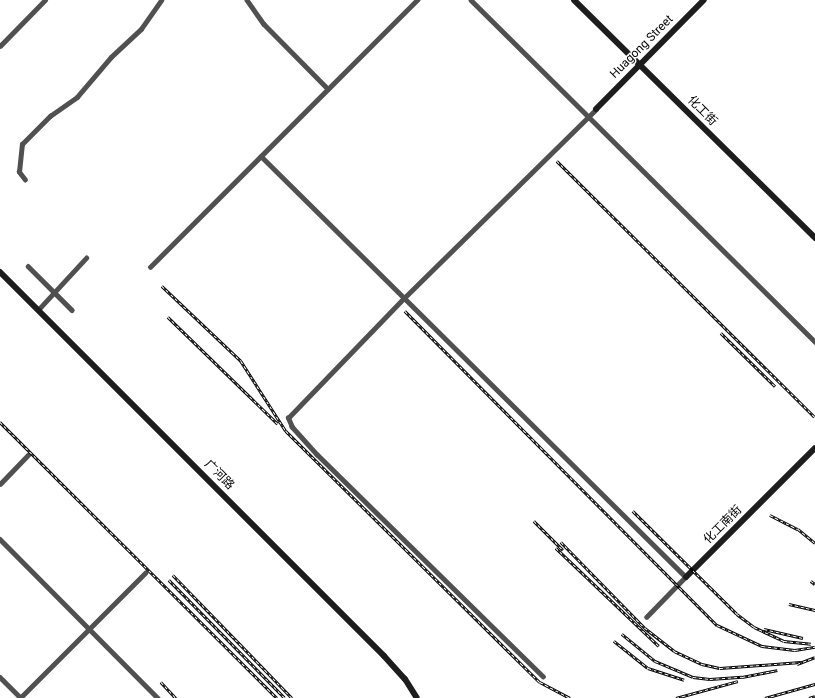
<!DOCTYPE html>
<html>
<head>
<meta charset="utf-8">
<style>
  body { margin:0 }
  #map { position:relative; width:815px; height:698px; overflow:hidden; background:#fff; font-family:Roboto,"Noto Sans SC",sans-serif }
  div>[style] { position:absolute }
  .street>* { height:4.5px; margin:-2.25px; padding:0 2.25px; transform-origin:2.25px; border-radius:2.25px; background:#505050 }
  .secondary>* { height:6px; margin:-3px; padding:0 3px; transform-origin:3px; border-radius:3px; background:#1d1d1d }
  .rail>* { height:2.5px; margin-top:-1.25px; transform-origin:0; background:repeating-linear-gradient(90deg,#fff 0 3px,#000 0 6px); box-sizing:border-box; border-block:1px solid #000 }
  span { translate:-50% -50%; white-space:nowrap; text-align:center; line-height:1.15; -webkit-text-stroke:3px #fff; paint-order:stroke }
  .street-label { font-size:12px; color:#000 }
</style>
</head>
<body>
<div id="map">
  <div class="street">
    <div style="left:247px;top:0;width:29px;rotate:55deg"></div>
    <div style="left:264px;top:24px;width:91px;rotate:45.4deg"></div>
    <div style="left:471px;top:0;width:485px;rotate:44.8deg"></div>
    <div style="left:0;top:46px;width:64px;rotate:-45.6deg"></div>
    <div style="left:261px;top:156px;width:598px;rotate:44.73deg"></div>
    <div style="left:686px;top:577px;width:56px;rotate:134.3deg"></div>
    <div style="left:25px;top:180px;width:10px;rotate:-127deg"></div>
    <div style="left:19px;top:172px;width:28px;rotate:-84deg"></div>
    <div style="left:22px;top:144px;width:40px;rotate:-45deg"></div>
    <div style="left:50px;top:116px;width:33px;rotate:-35deg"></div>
    <div style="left:77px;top:97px;width:52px;rotate:-49.6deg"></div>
    <div style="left:111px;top:57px;width:41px;rotate:-43deg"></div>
    <div style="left:141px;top:29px;width:35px;rotate:-55deg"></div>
    <div style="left:28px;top:266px;width:62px;rotate:45deg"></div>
    <div style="left:150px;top:267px;width:378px;rotate:-45deg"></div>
    <div style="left:38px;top:310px;width:71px;rotate:-47.3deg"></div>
    <div style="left:0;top:484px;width:40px;rotate:-46deg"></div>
    <div style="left:0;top:539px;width:224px;rotate:45.2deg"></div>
    <div style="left:0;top:677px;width:30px;rotate:45deg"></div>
    <div style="left:543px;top:677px;width:317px;rotate:-135.5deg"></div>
    <div style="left:317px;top:455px;width:38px;rotate:-132deg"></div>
    <div style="left:292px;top:427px;width:10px;rotate:-114deg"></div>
    <div style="left:288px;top:418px;width:167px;rotate:-46deg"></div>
    <div style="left:404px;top:298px;width:269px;rotate:-44.5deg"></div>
    <div style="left:20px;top:698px;width:177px;rotate:-45deg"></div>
  </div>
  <div class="secondary">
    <div style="left:574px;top:0;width:339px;rotate:44.6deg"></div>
    <div style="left:596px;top:109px;width:153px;rotate:-45.3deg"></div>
    <div style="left:0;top:272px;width:543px;rotate:45deg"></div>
    <div style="left:384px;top:656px;width:31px;rotate:48deg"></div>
    <div style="left:405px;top:679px;width:22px;rotate:58deg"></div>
    <div style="left:686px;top:577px;width:182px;rotate:-45deg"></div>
  </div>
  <div class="rail">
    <div style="left:557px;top:161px;width:363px;rotate:44.8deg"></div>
    <div style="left:162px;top:286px;width:109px;rotate:43.5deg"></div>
    <div style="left:241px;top:361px;width:83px;rotate:57.3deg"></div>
    <div style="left:286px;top:431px;width:357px;rotate:44.7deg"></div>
    <div style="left:540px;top:682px;width:34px;rotate:28deg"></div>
    <div style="left:405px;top:311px;width:443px;rotate:45.2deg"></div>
    <div style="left:717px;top:625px;width:50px;rotate:25deg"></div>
    <div style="left:762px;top:646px;width:33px;rotate:7deg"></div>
    <div style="left:795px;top:650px;width:20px;rotate:-9deg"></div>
    <div style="left:168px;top:317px;width:153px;rotate:44.2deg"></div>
    <div style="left:721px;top:333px;width:76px;rotate:44.5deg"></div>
    <div style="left:0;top:422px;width:391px;rotate:44.9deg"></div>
    <div style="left:633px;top:511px;width:146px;rotate:44.7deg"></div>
    <div style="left:737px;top:614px;width:21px;rotate:37deg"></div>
    <div style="left:754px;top:627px;width:33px;rotate:25deg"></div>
    <div style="left:784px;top:641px;width:27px;rotate:6deg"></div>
    <div style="left:770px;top:515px;width:31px;rotate:27deg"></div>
    <div style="left:798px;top:529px;width:22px;rotate:39deg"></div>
    <div style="left:534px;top:521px;width:41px;rotate:45deg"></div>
    <div style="left:561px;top:542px;width:120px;rotate:45.7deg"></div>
    <div style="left:645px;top:628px;width:37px;rotate:38deg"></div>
    <div style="left:674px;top:651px;width:31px;rotate:25deg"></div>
    <div style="left:702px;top:664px;width:18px;rotate:13deg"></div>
    <div style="left:720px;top:668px;width:81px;rotate:-4.2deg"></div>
    <div style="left:556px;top:548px;width:142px;rotate:43.6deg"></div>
    <div style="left:173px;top:575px;width:171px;rotate:45.9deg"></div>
    <div style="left:169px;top:580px;width:165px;rotate:45.5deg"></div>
    <div style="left:811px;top:581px;width:5px;rotate:37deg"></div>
    <div style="left:789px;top:604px;width:27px;rotate:13deg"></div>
    <div style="left:764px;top:629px;width:40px;rotate:13deg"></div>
    <div style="left:622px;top:634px;width:43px;rotate:39.3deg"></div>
    <div style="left:655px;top:661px;width:41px;rotate:22.8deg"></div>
    <div style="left:693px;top:677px;width:17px;rotate:7deg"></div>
    <div style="left:710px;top:679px;width:32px;rotate:-4deg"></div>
    <div style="left:742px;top:677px;width:36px;rotate:-11deg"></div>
    <div style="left:614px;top:641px;width:43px;rotate:38.5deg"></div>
    <div style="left:648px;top:668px;width:38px;rotate:18deg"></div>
    <div style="left:797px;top:664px;width:19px;rotate:-21deg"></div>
    <div style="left:161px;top:682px;width:22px;rotate:47deg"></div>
    <div style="left:676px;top:698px;width:64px;rotate:-15.3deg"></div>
    <div style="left:765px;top:698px;width:52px;rotate:-15.6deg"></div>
    <div style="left:809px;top:698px;width:6px;rotate:-18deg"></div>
  </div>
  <div class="street-label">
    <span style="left:642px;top:47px;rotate:-45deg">Huagong Street</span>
    <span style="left:702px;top:111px;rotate:45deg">化工街</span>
    <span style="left:219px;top:475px;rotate:45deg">广河路</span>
    <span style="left:723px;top:525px;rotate:-45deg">化工南街</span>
  </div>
</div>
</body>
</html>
